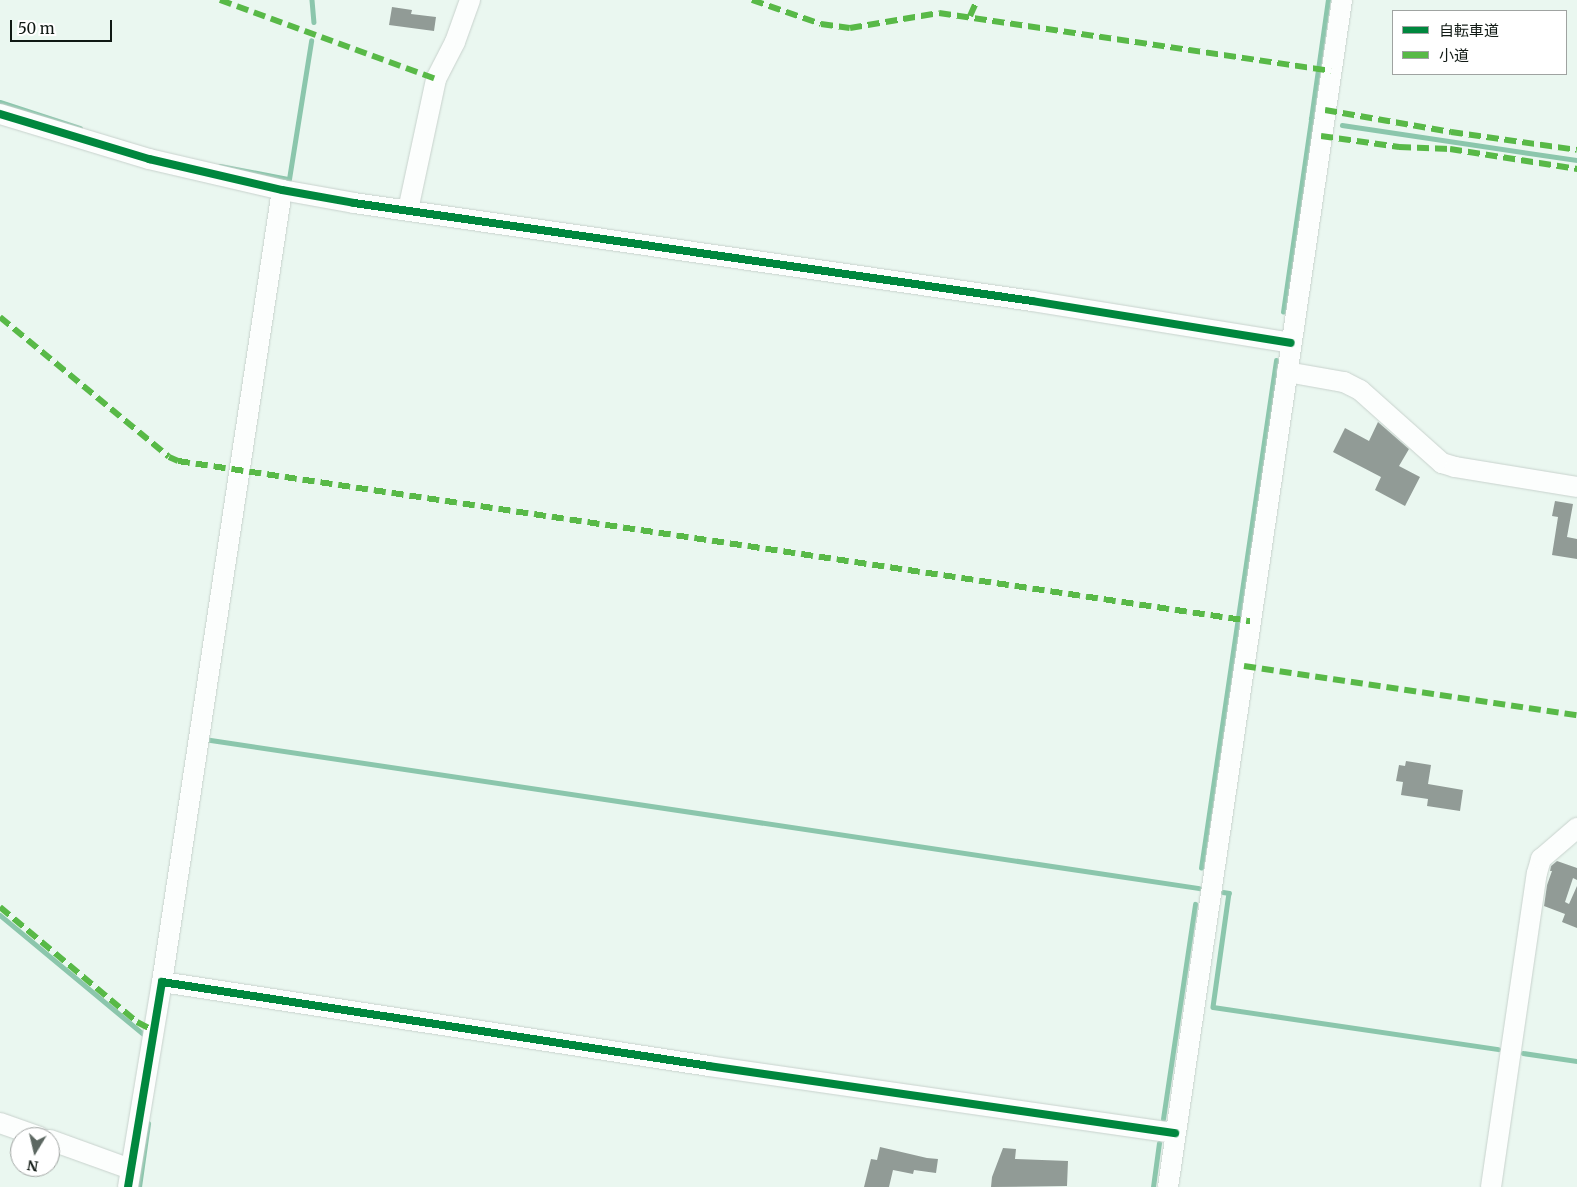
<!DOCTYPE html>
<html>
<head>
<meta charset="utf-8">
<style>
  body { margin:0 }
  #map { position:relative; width:1577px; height:1187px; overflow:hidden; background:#eaf7f0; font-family:Merriweather,"Noto Sans JP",serif }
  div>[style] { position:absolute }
  .stream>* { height:4.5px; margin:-2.25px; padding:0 2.25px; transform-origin:2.25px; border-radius:2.25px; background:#8bc6ac }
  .building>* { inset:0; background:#919b96 }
  .roads { filter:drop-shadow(0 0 1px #c8d2cd) drop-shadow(0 0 1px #c8d2cd) }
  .minor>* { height:20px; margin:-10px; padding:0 10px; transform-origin:10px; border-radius:10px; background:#fcfefd }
  .quiet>* { height:6px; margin-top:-3px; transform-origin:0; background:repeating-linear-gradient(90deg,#58b947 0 12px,transparent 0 18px) }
  .cycleway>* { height:8px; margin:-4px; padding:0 4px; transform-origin:4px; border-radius:4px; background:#00873e }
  span { translate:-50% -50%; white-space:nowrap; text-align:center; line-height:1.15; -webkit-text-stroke:5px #fff; paint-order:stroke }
  .legend { position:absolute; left:1392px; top:10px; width:175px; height:65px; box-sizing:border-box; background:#fff; border:1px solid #9fa3a1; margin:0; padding:6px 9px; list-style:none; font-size:15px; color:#101914 }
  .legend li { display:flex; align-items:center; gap:10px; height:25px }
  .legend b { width:25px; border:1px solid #9fa3a1 }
  .north { position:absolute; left:10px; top:1127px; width:50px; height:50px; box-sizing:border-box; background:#fff; border:1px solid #9fa3a1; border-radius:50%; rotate:189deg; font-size:14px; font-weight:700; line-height:20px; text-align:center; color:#101914 }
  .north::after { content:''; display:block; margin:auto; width:18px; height:22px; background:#5c6761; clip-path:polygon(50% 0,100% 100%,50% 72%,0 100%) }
  .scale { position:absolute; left:10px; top:20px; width:102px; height:22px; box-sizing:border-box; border:2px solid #101914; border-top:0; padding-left:6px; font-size:15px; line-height:18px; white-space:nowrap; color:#101914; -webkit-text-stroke:4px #fff; paint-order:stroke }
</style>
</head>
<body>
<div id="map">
  <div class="stream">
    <div style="left:312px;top:0;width:22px;rotate:85deg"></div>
    <div style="left:0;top:102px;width:84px;rotate:18deg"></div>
    <div style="left:1313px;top:120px;width:2px;rotate:-153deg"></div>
    <div style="left:1311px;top:119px;width:120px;rotate:-81.9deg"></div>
    <div style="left:1342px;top:125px;width:238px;rotate:8.5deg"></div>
    <div style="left:220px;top:166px;width:70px;rotate:10.7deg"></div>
    <div style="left:289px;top:179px;width:140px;rotate:-80.9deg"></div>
    <div style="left:1283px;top:312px;width:195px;rotate:-81.7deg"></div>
    <div style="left:204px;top:739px;width:1006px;rotate:8.52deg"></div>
    <div style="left:1201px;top:868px;width:513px;rotate:-81.59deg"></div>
    <div style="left:1223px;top:892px;width:6px;rotate:9deg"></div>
    <div style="left:1229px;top:893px;width:115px;rotate:98deg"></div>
    <div style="left:1213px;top:1007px;width:288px;rotate:8.4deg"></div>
    <div style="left:0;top:915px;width:185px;rotate:39.7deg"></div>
    <div style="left:1523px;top:1053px;width:55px;rotate:8.4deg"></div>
    <div style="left:1163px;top:1119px;width:217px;rotate:-81.5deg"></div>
    <div style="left:139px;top:1187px;width:64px;rotate:-81.9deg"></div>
    <div style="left:1153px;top:1187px;width:44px;rotate:-82.2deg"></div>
  </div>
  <div class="building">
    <div style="clip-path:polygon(392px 7px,412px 10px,411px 14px,436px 17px,434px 31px,389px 25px)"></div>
    <div style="clip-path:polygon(1378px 422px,1409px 449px,1399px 466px,1420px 477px,1405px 506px,1375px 490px,1381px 477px,1333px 452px,1345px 428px,1369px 441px)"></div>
    <div style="clip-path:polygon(1555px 501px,1573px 504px,1567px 537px,1577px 539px,1577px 559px,1552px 555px,1558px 517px,1552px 516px)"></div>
    <div style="clip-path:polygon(1406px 761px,1431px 765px,1428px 784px,1463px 790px,1460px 811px,1427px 806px,1428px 799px,1401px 795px,1403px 782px,1396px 781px,1399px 765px,1405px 766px)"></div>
    <div style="clip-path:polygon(1557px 861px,1577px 868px,1577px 880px,1573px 878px,1565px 902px,1569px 904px,1577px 886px,1577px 928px,1562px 922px,1565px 914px,1544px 906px,1547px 885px,1552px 871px,1550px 871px,1551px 866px)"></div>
    <div style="clip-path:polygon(880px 1147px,927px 1158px,938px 1159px,936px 1173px,914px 1170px,913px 1174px,893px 1170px,889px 1187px,864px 1187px,871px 1159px,877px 1160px)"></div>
    <div style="clip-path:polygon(1003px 1148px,1016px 1149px,1015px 1159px,1068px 1161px,1067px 1186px,991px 1187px,992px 1177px)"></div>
  </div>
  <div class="roads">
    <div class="minor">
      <div style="left:0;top:114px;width:156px;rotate:16.8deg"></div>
      <div style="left:149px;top:159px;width:137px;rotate:13.1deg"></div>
      <div style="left:282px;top:190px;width:73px;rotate:10.2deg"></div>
      <div style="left:354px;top:203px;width:685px;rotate:8.22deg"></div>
      <div style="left:1032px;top:301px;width:262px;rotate:9.2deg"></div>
      <div style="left:408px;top:210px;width:134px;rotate:-77.9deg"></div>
      <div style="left:436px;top:79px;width:42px;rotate:-62.8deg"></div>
      <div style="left:455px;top:42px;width:45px;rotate:-70.3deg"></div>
      <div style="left:1287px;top:372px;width:58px;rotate:10deg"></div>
      <div style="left:1344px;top:382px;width:18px;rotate:27deg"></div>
      <div style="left:1360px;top:390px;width:110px;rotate:41.7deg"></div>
      <div style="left:1442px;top:463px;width:14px;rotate:17deg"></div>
      <div style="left:1455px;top:467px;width:124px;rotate:9.3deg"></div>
      <div style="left:162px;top:982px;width:801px;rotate:-81.38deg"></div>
      <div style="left:0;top:1123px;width:42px;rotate:19.3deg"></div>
      <div style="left:50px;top:1140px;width:85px;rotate:19.9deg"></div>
      <div style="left:128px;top:1187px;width:208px;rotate:-80.6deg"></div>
      <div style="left:162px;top:982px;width:553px;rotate:8.73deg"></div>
      <div style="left:709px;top:1066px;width:471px;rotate:8.2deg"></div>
      <div style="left:1168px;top:1187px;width:1200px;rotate:-81.66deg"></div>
      <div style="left:1491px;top:1187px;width:317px;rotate:-81.7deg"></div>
      <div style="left:1537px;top:873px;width:15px;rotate:-74deg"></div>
      <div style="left:1541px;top:859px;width:48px;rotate:-40.7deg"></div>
    </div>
  </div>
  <div class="quiet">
    <div style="left:220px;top:0;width:230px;rotate:20.1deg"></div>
    <div style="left:752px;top:0;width:73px;rotate:19.2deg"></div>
    <div style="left:821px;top:24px;width:29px;rotate:8deg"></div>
    <div style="left:850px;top:28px;width:90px;rotate:-9.6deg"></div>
    <div style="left:939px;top:13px;width:396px;rotate:8.4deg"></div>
    <div style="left:970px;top:16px;width:17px;rotate:-66deg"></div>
    <div style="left:1325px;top:110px;width:128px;rotate:9.9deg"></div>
    <div style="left:1451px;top:132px;width:127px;rotate:8.1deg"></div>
    <div style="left:1321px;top:136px;width:79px;rotate:8deg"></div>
    <div style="left:1399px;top:147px;width:51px;rotate:2.2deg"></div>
    <div style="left:1450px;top:149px;width:129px;rotate:8.9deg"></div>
    <div style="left:0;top:317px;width:219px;rotate:39.6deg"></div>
    <div style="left:169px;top:457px;width:10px;rotate:24deg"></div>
    <div style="left:178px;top:461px;width:1084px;rotate:8.49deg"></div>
    <div style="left:1244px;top:666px;width:337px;rotate:8.4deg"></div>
    <div style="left:0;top:907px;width:179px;rotate:40deg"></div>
    <div style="left:137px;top:1022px;width:20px;rotate:27deg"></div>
  </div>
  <div class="cycleway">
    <div style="left:0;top:114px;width:156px;rotate:16.8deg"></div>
    <div style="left:149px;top:159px;width:137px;rotate:13.1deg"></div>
    <div style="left:282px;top:190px;width:73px;rotate:10.2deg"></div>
    <div style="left:354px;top:203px;width:685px;rotate:8.22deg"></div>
    <div style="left:1032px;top:301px;width:262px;rotate:9.2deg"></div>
    <div style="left:128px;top:1187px;width:208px;rotate:-80.6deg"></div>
    <div style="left:162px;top:982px;width:553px;rotate:8.73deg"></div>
    <div style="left:709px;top:1066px;width:471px;rotate:8.2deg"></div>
  </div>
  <ul class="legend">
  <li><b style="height:6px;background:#00873e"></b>自転車道</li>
  <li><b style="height:6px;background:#58b947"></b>小道</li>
  </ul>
  <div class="north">N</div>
  <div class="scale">50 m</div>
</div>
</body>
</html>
